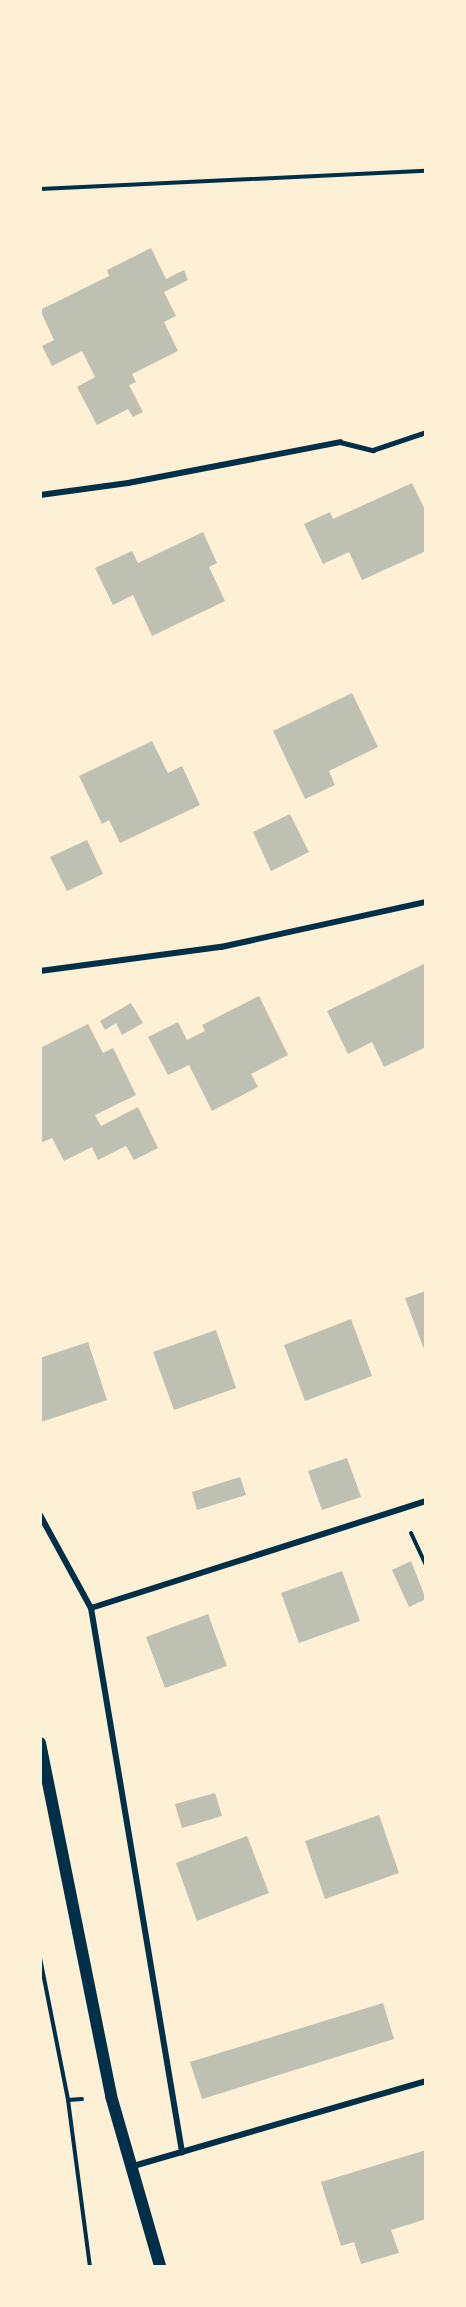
<!DOCTYPE html>
<html>
<head>
<meta charset="utf-8">
<style>
  body { margin:0 }
  #map { position:relative; width:466px; height:2307px; overflow:hidden; background:#fdf0d5; font-family:"Noto Sans",sans-serif }
  div>[style] { position:absolute }
  .building>* { inset:0; background:#bec0b2 }
  .path>* { height:4px; margin:-2px; padding:0 2px; transform-origin:2px; border-radius:2px; background:#003049 }
  .service>* { height:4.5px; margin:-2.25px; padding:0 2.25px; transform-origin:2.25px; border-radius:2.25px; background:#003049 }
  .minor>* { height:6px; margin:-3px; padding:0 3px; transform-origin:3px; border-radius:3px; background:#003049 }
  .secondary>* { height:12px; margin:-6px; padding:0 6px; transform-origin:6px; border-radius:6px; background:#003049 }
  span { translate:-50% -50%; white-space:nowrap; text-align:center; line-height:1.15; -webkit-text-stroke:5px #fdf0d5; paint-order:stroke }
  .frame { position:absolute; inset:0; border:42px solid #fdf0d5; pointer-events:none }
</style>
</head>
<body>
<div id="map">
  <div class="building">
    <div style="clip-path:polygon(151px 248px,166px 279px,184px 270px,188px 280px,164px 292px,176px 316px,164px 322px,178px 351px,132px 374px,136px 382px,129px 385px,143px 412px,133px 417px,128px 409px,97px 425px,77px 387px,95px 377px,82px 351px,52px 366px,42px 346px,54px 340px,40px 310px,109px 276px,107px 270px)"></div>
    <div style="clip-path:polygon(412px 483px,426px 512px,426px 551px,362px 580px,349px 552px,323px 564px,304px 524px,330px 512px,333px 519px)"></div>
    <div style="clip-path:polygon(203px 532px,217px 563px,209px 567px,225px 601px,152px 636px,133px 595px,113px 605px,95px 568px,132px 551px,138px 563px)"></div>
    <div style="clip-path:polygon(352px 693px,378px 747px,329px 771px,335px 785px,305px 799px,273px 731px)"></div>
    <div style="clip-path:polygon(152px 741px,168px 773px,182px 766px,200px 805px,120px 843px,109px 820px,102px 824px,79px 776px)"></div>
    <div style="clip-path:polygon(290px 814px,309px 852px,271px 871px,253px 832px)"></div>
    <div style="clip-path:polygon(87px 840px,103px 874px,67px 891px,50px 857px)"></div>
    <div style="clip-path:polygon(426px 963px,426px 1047px,384px 1067px,372px 1042px,348px 1054px,327px 1011px)"></div>
    <div style="clip-path:polygon(259px 996px,288px 1055px,251px 1074px,258px 1087px,212px 1111px,189px 1065px,168px 1075px,148px 1037px,178px 1022px,187px 1040px,205px 1031px,202px 1025px)"></div>
    <div style="clip-path:polygon(131px 1003px,143px 1023px,122px 1035px,116px 1023px,105px 1030px,100px 1021px)"></div>
    <div style="clip-path:polygon(88px 1024px,103px 1053px,113px 1048px,136px 1095px,95px 1115px,101px 1126px,138px 1107px,158px 1148px,134px 1160px,126px 1146px,98px 1160px,92px 1147px,64px 1161px,52px 1138px,40px 1143px,40px 1048px)"></div>
    <div style="clip-path:polygon(426px 1291px,426px 1352px,425px 1352px,405px 1298px)"></div>
    <div style="clip-path:polygon(351px 1319px,372px 1376px,305px 1401px,284px 1345px)"></div>
    <div style="clip-path:polygon(216px 1330px,236px 1388px,174px 1410px,153px 1352px)"></div>
    <div style="clip-path:polygon(88px 1342px,107px 1400px,41px 1422px,40px 1358px)"></div>
    <div style="clip-path:polygon(347px 1458px,361px 1497px,322px 1510px,308px 1471px)"></div>
    <div style="clip-path:polygon(240px 1477px,246px 1495px,197px 1510px,192px 1492px)"></div>
    <div style="clip-path:polygon(411px 1561px,426px 1599px,409px 1607px,392px 1570px)"></div>
    <div style="clip-path:polygon(342px 1571px,360px 1621px,299px 1643px,281px 1593px)"></div>
    <div style="clip-path:polygon(208px 1614px,227px 1666px,165px 1688px,146px 1637px)"></div>
    <div style="clip-path:polygon(215px 1793px,222px 1816px,182px 1828px,175px 1804px)"></div>
    <div style="clip-path:polygon(379px 1815px,399px 1873px,325px 1899px,305px 1841px)"></div>
    <div style="clip-path:polygon(247px 1836px,269px 1893px,197px 1921px,176px 1863px)"></div>
    <div style="clip-path:polygon(383px 2003px,394px 2039px,202px 2099px,190px 2062px)"></div>
    <div style="clip-path:polygon(426px 2150px,426px 2219px,391px 2230px,399px 2253px,361px 2264px,354px 2242px,341px 2246px,321px 2182px)"></div>
  </div>
  <div class="path">
    <div style="left:40px;top:189px;width:386px;rotate:-2.7deg"></div>
    <div style="left:411px;top:1533px;width:35px;rotate:65deg"></div>
    <div style="left:40px;top:1958px;width:145px;rotate:78.8deg"></div>
    <div style="left:68px;top:2100px;width:167px;rotate:82.5deg"></div>
    <div style="left:68px;top:2100px;width:14px;rotate:-4deg"></div>
  </div>
  <div class="service">
    <div style="left:340px;top:442px;width:34px;rotate:14deg"></div>
    <div style="left:373px;top:450px;width:56px;rotate:-18.8deg"></div>
  </div>
  <div class="minor">
    <div style="left:40px;top:495px;width:89px;rotate:-7.8deg"></div>
    <div style="left:128px;top:483px;width:216px;rotate:-10.9deg"></div>
    <div style="left:40px;top:971px;width:183px;rotate:-7.6deg"></div>
    <div style="left:221px;top:947px;width:210px;rotate:-12.4deg"></div>
    <div style="left:40px;top:1515px;width:106px;rotate:61.3deg"></div>
    <div style="left:91px;top:1608px;width:552px;rotate:80.5deg"></div>
    <div style="left:91px;top:1608px;width:352px;rotate:-17.7deg"></div>
    <div style="left:130px;top:2167px;width:308px;rotate:-16.2deg"></div>
  </div>
  <div class="secondary">
    <div style="left:40px;top:1743px;width:360px;rotate:78.6deg"></div>
    <div style="left:111px;top:2096px;width:177px;rotate:73.9deg"></div>
  </div>
  <div class="frame"></div>
</div>
</body>
</html>
